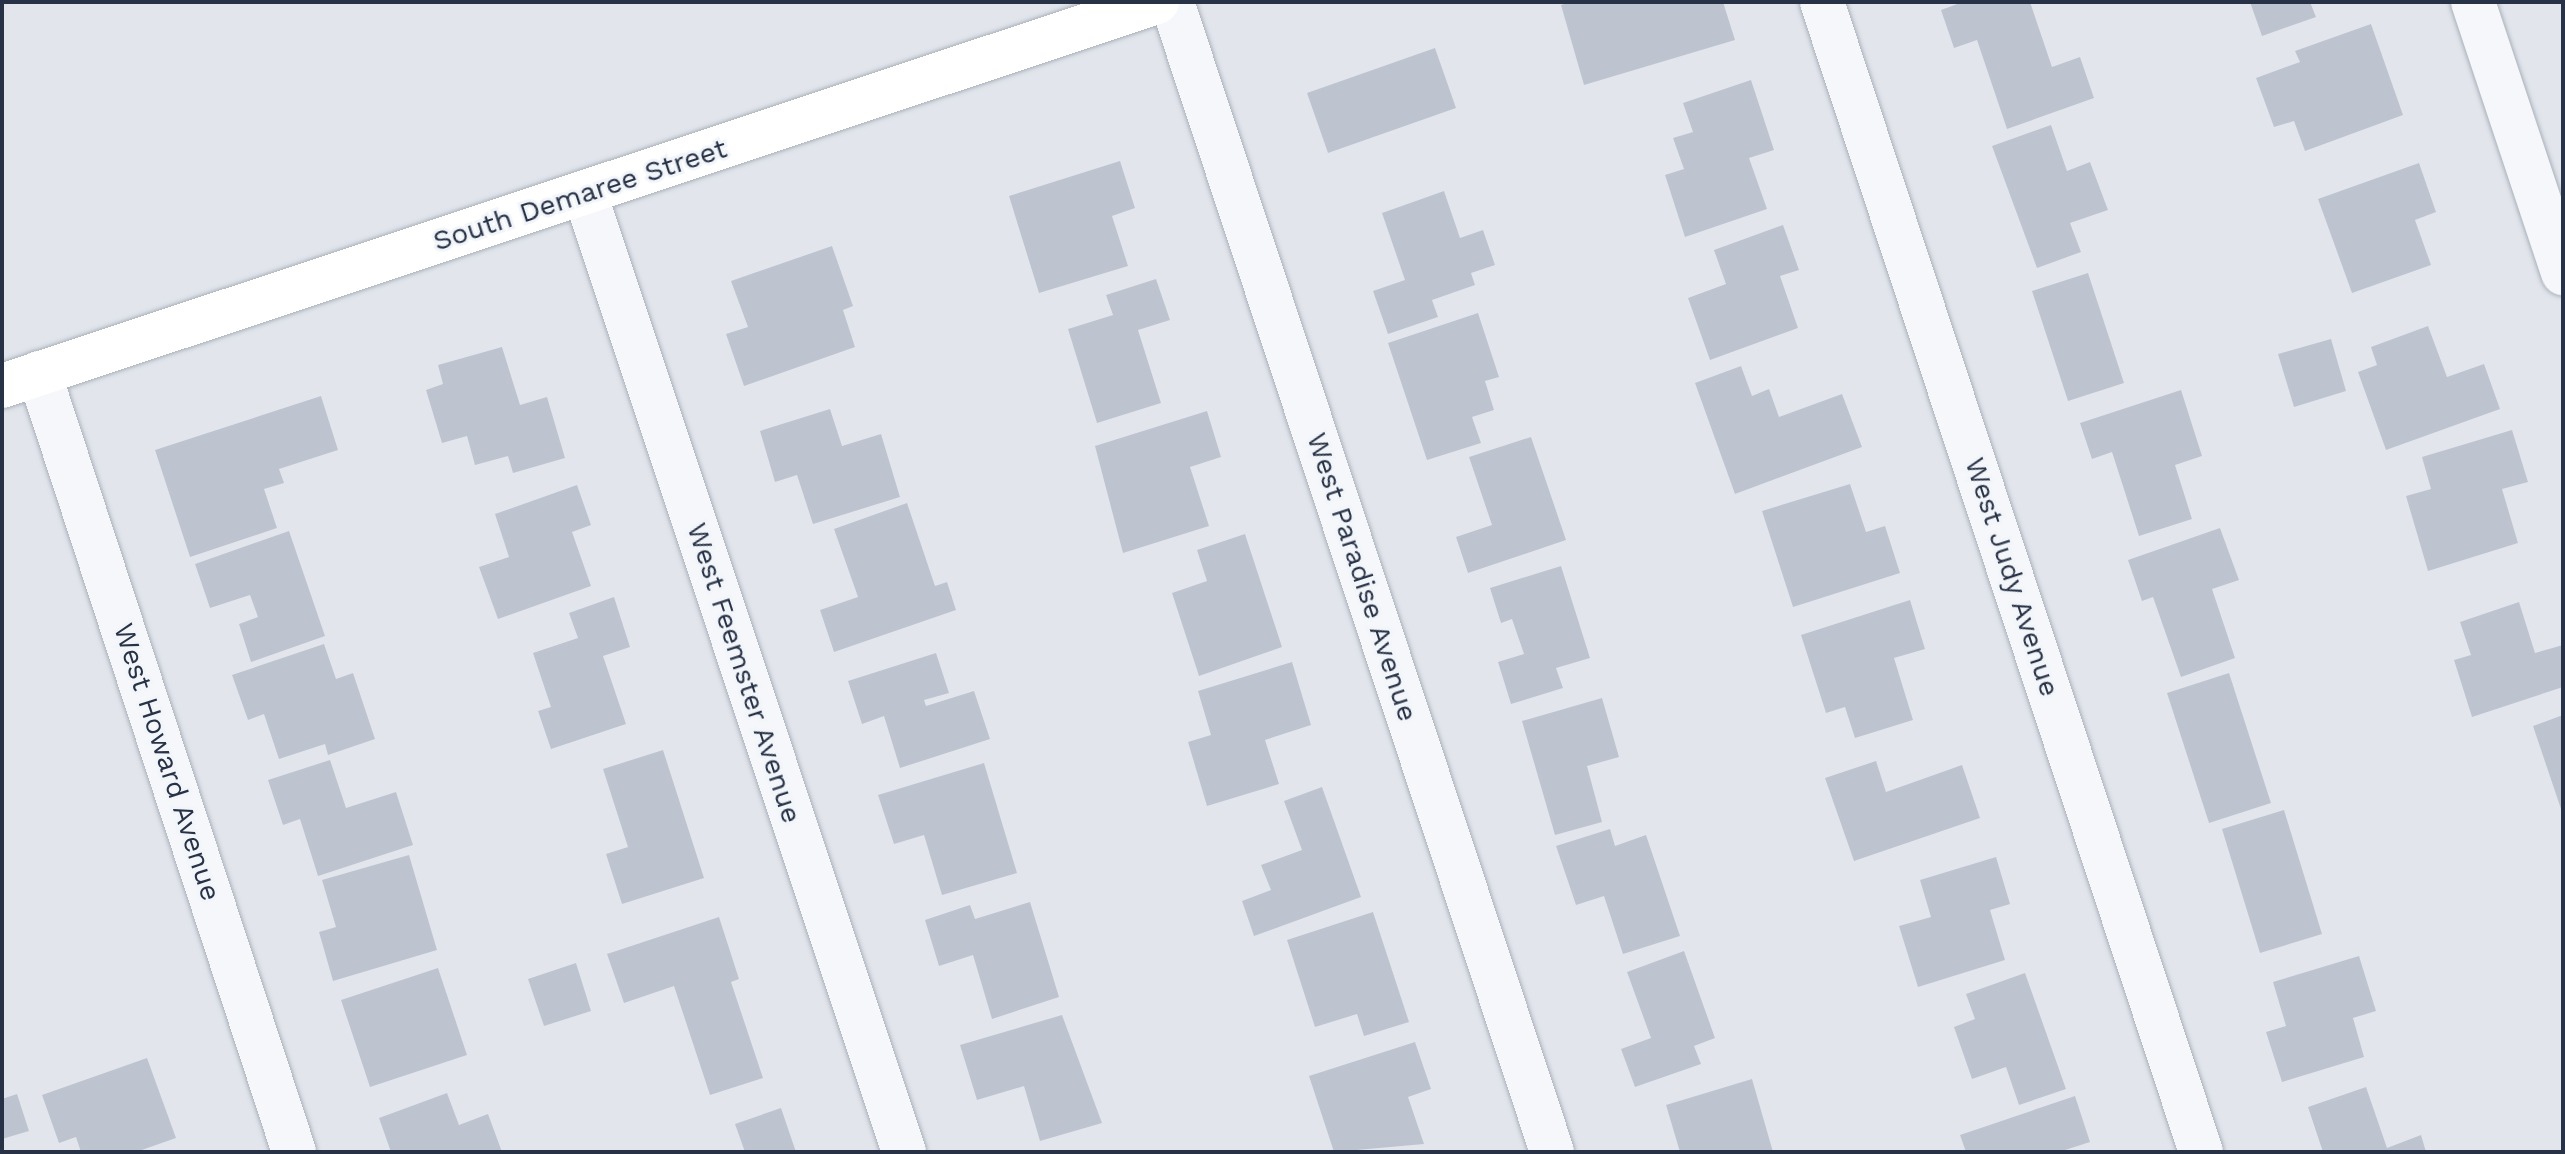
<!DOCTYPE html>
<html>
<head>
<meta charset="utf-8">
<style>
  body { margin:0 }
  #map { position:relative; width:2565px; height:1154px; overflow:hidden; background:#e2e6ec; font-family:"Work Sans",sans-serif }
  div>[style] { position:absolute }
  .building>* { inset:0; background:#bec4cf }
  .roads { filter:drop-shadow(0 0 2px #aab0ba) drop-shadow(0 0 2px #aab0ba) }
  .minor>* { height:44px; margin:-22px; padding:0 22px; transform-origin:22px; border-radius:22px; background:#f5f7fa }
  .major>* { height:44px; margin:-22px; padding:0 22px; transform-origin:22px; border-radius:22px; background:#fff }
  span { translate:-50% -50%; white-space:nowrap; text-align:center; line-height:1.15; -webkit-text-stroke:6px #f2f5f9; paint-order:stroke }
  .street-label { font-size:28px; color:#283246 }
  .frame { position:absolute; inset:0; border:4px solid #283246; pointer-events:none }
</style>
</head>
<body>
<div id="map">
  <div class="building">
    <div style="clip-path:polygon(1571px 2px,1723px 2px,1735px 40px,1584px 85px,1561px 5px)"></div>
    <div style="clip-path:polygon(1963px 2px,2030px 2px,2052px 67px,2080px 57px,2094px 98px,2007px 129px,1977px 40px,1954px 48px,1941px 10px)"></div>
    <div style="clip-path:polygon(2250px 2px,2310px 2px,2316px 17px,2262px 36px)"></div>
    <div style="clip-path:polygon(2371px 24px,2403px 115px,2305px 151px,2294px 121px,2274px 127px,2256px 78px,2300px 62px,2295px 51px)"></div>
    <div style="clip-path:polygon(1435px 48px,1456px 108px,1328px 153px,1307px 93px)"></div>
    <div style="clip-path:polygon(1751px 80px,1774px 150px,1749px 158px,1767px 209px,1685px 237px,1665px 175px,1684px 169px,1673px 138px,1693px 132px,1683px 103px)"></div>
    <div style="clip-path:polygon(2051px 125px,2067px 171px,2090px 162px,2108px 210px,2070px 223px,2081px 252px,2037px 268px,1992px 146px)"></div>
    <div style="clip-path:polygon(1120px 161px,1135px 208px,1112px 216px,1128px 266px,1039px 293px,1009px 196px)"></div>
    <div style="clip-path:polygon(2419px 163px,2436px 212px,2415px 220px,2431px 265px,2352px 293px,2318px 199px)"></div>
    <div style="clip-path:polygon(1444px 191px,1460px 238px,1483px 230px,1495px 265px,1471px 273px,1475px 285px,1432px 300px,1438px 317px,1388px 334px,1373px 291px,1405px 280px,1382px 213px)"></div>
    <div style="clip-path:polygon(1783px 225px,1799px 270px,1780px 276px,1798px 328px,1710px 360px,1688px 298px,1726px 284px,1714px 250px)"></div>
    <div style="clip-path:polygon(832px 246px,853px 306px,843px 310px,855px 347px,744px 386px,726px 334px,748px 327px,731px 281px)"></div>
    <div style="clip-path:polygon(2088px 273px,2124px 383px,2068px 401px,2032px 291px)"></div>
    <div style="clip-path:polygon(1156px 279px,1170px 320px,1138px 330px,1161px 403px,1097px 423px,1068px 329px,1113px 315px,1106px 295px)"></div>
    <div style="clip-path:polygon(1478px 313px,1499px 377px,1485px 381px,1494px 410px,1472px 417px,1481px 443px,1427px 460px,1388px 343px)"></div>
    <div style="clip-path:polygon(2428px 326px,2447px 377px,2484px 364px,2500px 409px,2386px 450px,2358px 372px,2377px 365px,2371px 347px)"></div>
    <div style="clip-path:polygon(2331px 339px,2346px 391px,2294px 407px,2278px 354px)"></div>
    <div style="clip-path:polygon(502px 347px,520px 405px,547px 397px,565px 458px,513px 473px,508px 456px,475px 465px,467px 436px,442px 443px,426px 390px,443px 384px,438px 365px)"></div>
    <div style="clip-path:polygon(1741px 366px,1752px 396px,1769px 389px,1779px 417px,1842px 394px,1862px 447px,1735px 494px,1695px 383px)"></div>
    <div style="clip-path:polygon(2181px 390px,2202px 456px,2175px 465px,2192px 519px,2139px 536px,2112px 452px,2092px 459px,2080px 423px)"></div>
    <div style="clip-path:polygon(321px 396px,338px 450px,279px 469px,284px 483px,264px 489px,277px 528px,190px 557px,155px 450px)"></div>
    <div style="clip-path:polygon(830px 409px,842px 446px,881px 434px,900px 497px,813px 524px,797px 475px,775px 482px,760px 431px)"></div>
    <div style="clip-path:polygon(1207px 411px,1221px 457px,1190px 467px,1209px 526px,1123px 553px,1095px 446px)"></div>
    <div style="clip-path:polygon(2512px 430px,2528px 482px,2502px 489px,2518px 543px,2428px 571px,2406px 496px,2431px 489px,2422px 457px)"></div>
    <div style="clip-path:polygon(1531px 437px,1566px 540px,1468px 573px,1456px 537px,1492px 525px,1469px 457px)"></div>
    <div style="clip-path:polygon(1850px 484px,1866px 532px,1885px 526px,1900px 573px,1793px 607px,1762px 511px)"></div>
    <div style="clip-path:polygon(577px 485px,591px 525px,572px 532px,591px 586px,498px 619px,479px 567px,509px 557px,495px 514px)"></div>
    <div style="clip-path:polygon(907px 503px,935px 586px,947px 582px,956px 610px,834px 652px,820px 610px,858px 597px,834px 529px)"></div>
    <div style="clip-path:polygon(2220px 528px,2239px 580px,2212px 589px,2235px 658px,2181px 677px,2153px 597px,2142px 601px,2128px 560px)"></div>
    <div style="clip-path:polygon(289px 531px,325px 636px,251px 662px,239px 624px,258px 617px,250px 595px,210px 608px,195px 564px)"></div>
    <div style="clip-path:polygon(1245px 534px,1282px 647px,1199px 676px,1172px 593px,1207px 581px,1197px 550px)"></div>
    <div style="clip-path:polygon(1561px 566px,1590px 658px,1556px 668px,1563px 688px,1511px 704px,1498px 662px,1524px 654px,1512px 619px,1501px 623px,1490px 588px)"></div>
    <div style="clip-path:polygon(614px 597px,630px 647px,603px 656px,626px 724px,551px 749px,538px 711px,551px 707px,533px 653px,578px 638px,569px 613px)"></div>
    <div style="clip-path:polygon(1910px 600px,1925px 649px,1894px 658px,1913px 720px,1855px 738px,1845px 707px,1826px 713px,1801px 635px)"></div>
    <div style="clip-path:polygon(2519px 602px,2535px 653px,2563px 645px,2563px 687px,2472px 717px,2454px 660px,2471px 655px,2460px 622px)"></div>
    <div style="clip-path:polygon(324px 644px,336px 679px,353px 673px,375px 739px,328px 755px,325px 744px,279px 759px,264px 714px,248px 720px,232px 675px)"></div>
    <div style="clip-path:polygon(936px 653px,949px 693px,924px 700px,926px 706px,974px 691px,990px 739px,900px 768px,884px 716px,862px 724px,848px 681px)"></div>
    <div style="clip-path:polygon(1292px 662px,1311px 725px,1265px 740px,1279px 784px,1207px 806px,1188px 742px,1211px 735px,1198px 691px)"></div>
    <div style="clip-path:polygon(2229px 673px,2271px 803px,2209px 823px,2167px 693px)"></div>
    <div style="clip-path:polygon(1602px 698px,1619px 757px,1587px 766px,1602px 822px,1555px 835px,1522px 721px)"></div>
    <div style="clip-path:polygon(2563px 715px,2563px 812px,2562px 812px,2533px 726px)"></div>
    <div style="clip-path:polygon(663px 750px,704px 878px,622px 904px,606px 854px,628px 847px,603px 769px)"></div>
    <div style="clip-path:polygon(330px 760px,346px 808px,396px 792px,413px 845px,318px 876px,300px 819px,283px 825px,268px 780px)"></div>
    <div style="clip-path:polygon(1876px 761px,1886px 792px,1962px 765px,1980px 818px,1854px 861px,1825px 778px)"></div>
    <div style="clip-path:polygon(984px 763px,1017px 873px,942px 895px,924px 835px,894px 844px,878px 795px)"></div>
    <div style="clip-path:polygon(1322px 787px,1361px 897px,1254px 936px,1242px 901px,1271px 890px,1261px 865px,1302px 850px,1284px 801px)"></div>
    <div style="clip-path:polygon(2284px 810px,2322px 934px,2260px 953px,2222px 829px)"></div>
    <div style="clip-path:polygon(1610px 829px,1615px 846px,1646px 835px,1680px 936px,1623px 954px,1604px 896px,1576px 905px,1556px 846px)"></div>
    <div style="clip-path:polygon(409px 855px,437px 950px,333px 981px,319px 932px,336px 927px,322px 880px)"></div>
    <div style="clip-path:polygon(1996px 857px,2010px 904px,1990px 910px,2005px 960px,1918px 987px,1899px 926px,1931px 917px,1920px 880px)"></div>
    <div style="clip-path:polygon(1030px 902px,1059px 997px,992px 1019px,973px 955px,939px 966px,925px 920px,970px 905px,975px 919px)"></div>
    <div style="clip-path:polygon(1373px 912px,1409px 1022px,1364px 1036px,1357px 1014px,1315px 1027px,1287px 940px)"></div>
    <div style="clip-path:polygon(719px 917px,739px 979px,731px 982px,763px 1078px,710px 1095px,674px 986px,624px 1003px,607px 954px)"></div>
    <div style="clip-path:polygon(1684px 951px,1715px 1038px,1694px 1046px,1701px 1064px,1635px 1087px,1621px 1049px,1651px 1038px,1627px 972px)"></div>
    <div style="clip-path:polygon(2359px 956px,2376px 1011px,2353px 1018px,2364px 1057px,2282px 1082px,2266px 1032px,2286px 1026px,2273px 982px)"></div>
    <div style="clip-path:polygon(576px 963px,591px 1011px,544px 1026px,528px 979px)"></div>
    <div style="clip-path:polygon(438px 968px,467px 1055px,370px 1087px,341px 1000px)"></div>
    <div style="clip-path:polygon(2025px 973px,2066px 1089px,2019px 1105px,2006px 1067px,1972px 1079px,1954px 1027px,1975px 1019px,1966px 994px)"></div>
    <div style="clip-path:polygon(1062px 1015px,1102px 1123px,1040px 1141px,1024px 1086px,977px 1100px,960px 1045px)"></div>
    <div style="clip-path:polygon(1415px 1042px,1431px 1089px,1408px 1097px,1424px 1144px,1334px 1152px,1309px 1076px)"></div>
    <div style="clip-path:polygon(147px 1058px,176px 1138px,136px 1152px,81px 1152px,76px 1137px,59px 1143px,42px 1095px)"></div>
    <div style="clip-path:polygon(1752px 1079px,1773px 1152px,1680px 1152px,1666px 1105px)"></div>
    <div style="clip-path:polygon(2366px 1087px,2387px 1148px,2421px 1135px,2426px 1152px,2323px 1152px,2308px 1107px)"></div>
    <div style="clip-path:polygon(447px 1093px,459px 1125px,488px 1114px,502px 1152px,391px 1152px,379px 1118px)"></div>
    <div style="clip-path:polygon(17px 1094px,29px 1131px,2px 1139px,2px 1099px)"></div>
    <div style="clip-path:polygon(2075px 1096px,2090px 1142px,2059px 1152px,1966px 1152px,1960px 1135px)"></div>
    <div style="clip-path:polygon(781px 1108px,796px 1152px,745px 1152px,735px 1124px)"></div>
  </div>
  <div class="roads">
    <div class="minor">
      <div style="left:1172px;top:2px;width:1211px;rotate:71.71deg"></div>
      <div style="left:1822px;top:2px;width:1211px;rotate:71.76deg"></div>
      <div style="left:2473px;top:2px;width:286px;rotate:71.6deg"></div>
      <div style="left:585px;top:194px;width:1010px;rotate:71.58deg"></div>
      <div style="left:39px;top:373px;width:820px;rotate:71.87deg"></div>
    </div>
    <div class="major">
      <div style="left:2px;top:386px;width:1217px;rotate:-18.39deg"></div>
    </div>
  </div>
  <div class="street-label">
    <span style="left:580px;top:195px;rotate:-18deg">South Demaree Street</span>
    <span style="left:1362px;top:577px;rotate:72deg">West Paradise Avenue</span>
    <span style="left:2012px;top:577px;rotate:72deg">West Judy Avenue</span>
    <span style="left:744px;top:673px;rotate:72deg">West Feemster Avenue</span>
    <span style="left:167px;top:762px;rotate:72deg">West Howard Avenue</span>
  </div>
  <div class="frame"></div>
</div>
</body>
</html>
